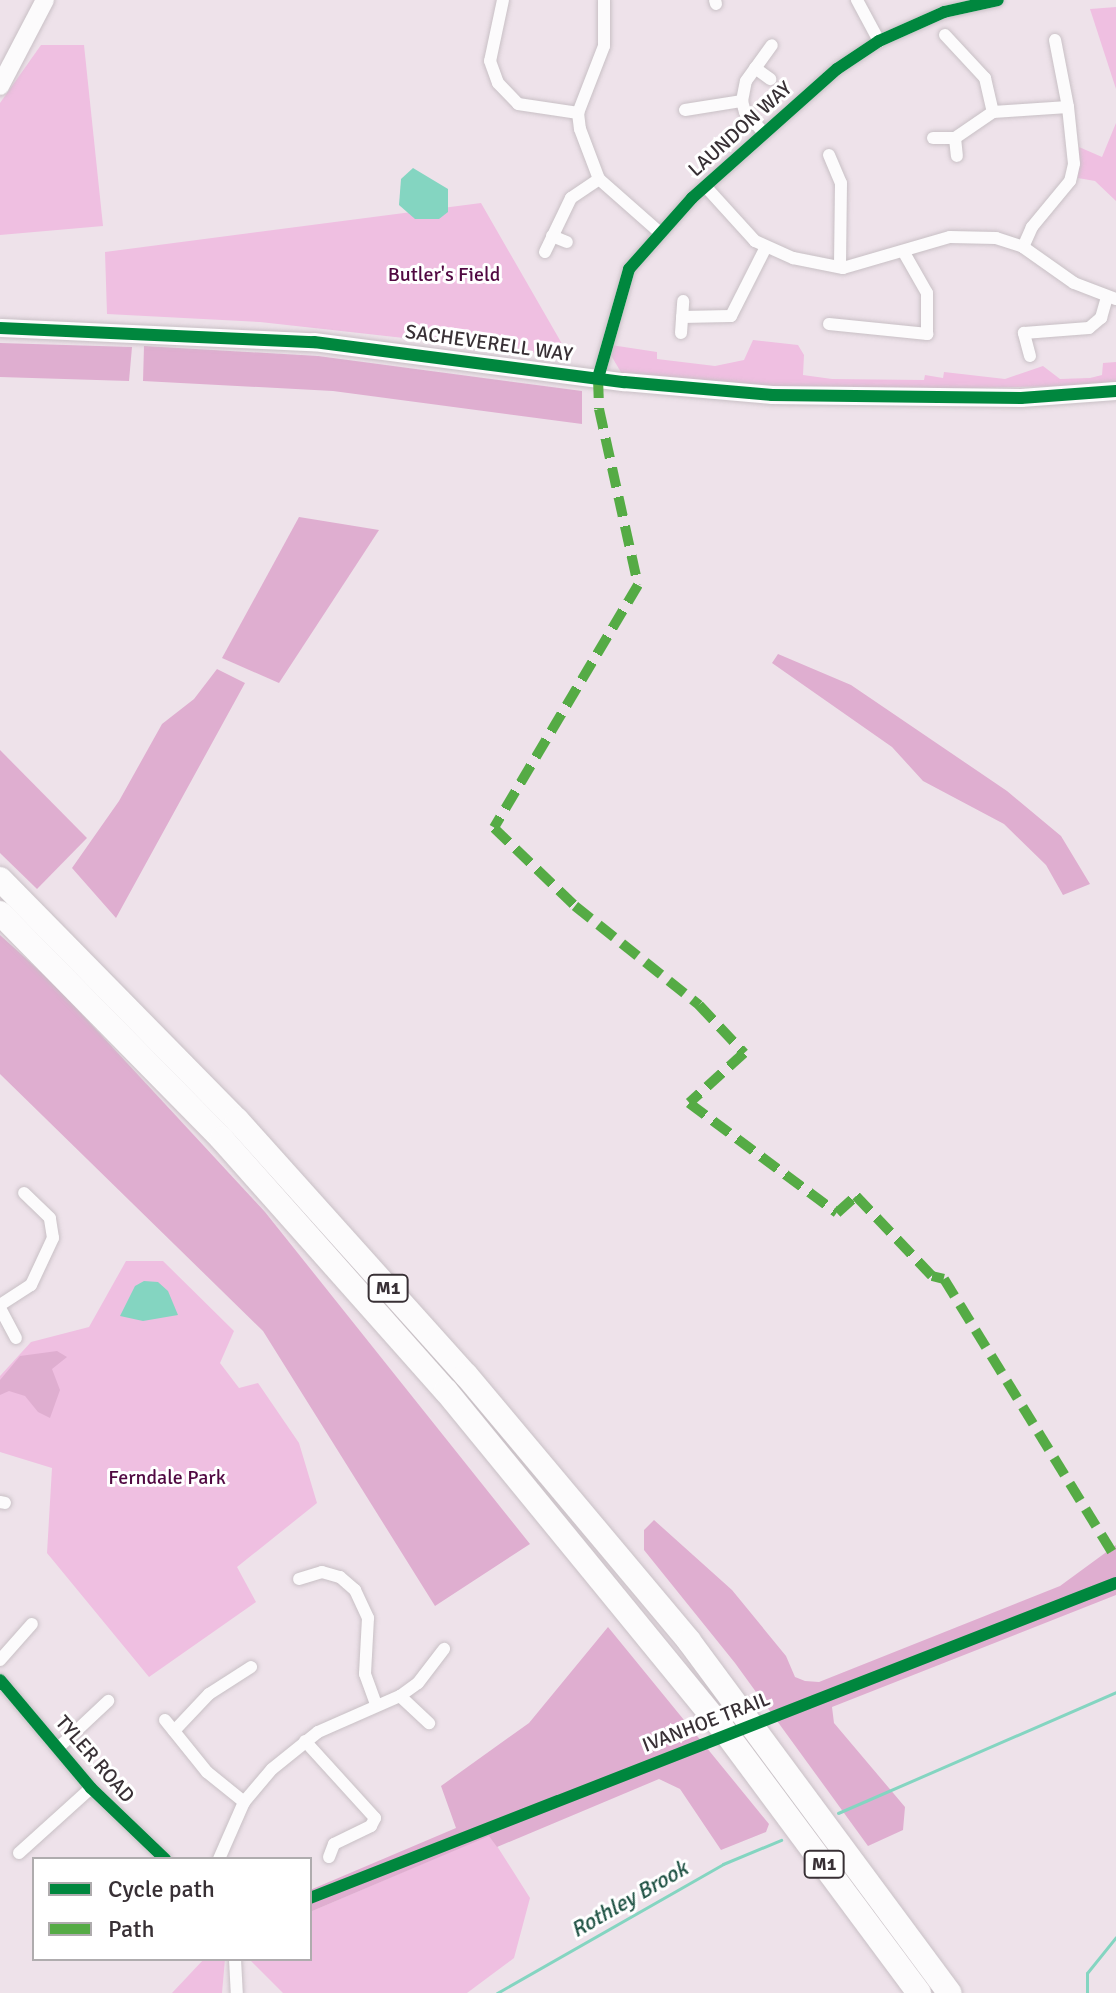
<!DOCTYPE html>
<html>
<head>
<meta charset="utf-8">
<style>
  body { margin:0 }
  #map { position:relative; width:1116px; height:1993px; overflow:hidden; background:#eee2ea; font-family:Signika,sans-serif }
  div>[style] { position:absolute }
  .green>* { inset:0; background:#efbfe1 }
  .forest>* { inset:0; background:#dfaed0 }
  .water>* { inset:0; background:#84d5c1 }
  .stream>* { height:3px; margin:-1.5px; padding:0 1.5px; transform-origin:1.5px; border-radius:1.5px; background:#84d5c1 }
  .roads { filter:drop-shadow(0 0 2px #c8c0c5) drop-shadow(0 0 2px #c8c0c5) }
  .street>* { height:12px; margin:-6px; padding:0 6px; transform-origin:6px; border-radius:6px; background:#fcfbfc }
  .secondary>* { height:18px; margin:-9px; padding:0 9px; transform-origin:9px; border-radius:9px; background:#fcfbfc }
  .highway>* { height:24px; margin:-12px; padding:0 12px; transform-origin:12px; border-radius:12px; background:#fcfbfc }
  .quiet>* { height:10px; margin-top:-5px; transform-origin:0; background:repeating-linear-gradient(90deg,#55ab45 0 20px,transparent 0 30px) }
  .cycleway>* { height:12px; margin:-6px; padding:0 6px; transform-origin:6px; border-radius:6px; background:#00873e }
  span { translate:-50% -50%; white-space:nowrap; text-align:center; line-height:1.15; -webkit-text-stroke:6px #fff; paint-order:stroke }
  .shield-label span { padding:2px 6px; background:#fff; border:2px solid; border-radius:6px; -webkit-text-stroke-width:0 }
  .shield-label { font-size:18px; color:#383035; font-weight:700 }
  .street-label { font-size:20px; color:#383035 }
  .park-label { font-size:20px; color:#510942 }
  .water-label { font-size:22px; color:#1f5244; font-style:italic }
  .legend { position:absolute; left:32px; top:1857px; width:280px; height:104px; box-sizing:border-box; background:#fff; border:2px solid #afacae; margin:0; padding:10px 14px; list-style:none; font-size:24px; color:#383035 }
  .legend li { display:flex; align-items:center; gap:16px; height:40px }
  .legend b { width:40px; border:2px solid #afacae }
</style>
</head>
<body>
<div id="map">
  <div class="green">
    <div style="clip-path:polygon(1116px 7px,1116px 89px,1090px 9px)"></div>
    <div style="clip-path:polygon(41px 45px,84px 45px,103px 226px,0 235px,0 103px)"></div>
    <div style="clip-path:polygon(1116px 123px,1116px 201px,1095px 181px,1078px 178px,1079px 147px,1102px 157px)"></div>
    <div style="clip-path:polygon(481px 203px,565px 349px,556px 355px,260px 322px,107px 314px,105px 252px)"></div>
    <div style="clip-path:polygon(753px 340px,798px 345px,804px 355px,803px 375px,832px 379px,924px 380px,925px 375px,943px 378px,944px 372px,1005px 379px,1043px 366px,1060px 379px,1090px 378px,1102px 375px,1103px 363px,1116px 362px,1116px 385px,825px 391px,622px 374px,609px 352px,611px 345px,657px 352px,657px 359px,715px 366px,744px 360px)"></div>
    <div style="clip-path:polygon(126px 1261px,163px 1261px,234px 1331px,220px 1363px,239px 1388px,258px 1383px,299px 1443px,317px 1503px,237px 1567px,256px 1602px,149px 1677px,47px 1553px,52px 1468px,0 1452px,0 1376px,31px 1342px,89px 1327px)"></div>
    <div style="clip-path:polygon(490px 1835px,530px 1898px,514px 1958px,467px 1993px,283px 1993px,251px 1961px,310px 1959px,310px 1912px)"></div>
    <div style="clip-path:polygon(204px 1959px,225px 1959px,222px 1993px,172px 1993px)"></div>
  </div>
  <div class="forest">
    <div style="clip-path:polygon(0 343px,132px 347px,129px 381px,0 377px)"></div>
    <div style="clip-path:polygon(144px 346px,318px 356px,582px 391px,582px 424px,333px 391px,143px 381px)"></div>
    <div style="clip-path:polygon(299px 517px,379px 530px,279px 683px,222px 658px)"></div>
    <div style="clip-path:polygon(778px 654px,851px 685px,1007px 791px,1061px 836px,1090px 884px,1063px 895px,1046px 865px,1004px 824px,923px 781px,892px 747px,772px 663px)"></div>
    <div style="clip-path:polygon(217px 669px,245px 683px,116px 918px,72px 868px,119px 801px,162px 724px,194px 699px)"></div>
    <div style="clip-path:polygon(0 750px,87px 838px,37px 889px,0 853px)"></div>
    <div style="clip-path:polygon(0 935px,54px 984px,265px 1212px,530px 1544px,435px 1606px,263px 1331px,0 1074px)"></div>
    <div style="clip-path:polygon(57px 1351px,67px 1357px,52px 1369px,60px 1390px,50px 1418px,38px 1412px,25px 1396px,9px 1391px,0 1395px,0 1380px,20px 1356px)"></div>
    <div style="clip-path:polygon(654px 1520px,732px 1590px,786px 1656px,795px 1677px,805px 1681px,819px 1682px,1060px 1586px,1116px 1545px,1116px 1595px,832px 1707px,834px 1723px,905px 1807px,903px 1830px,868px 1846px,735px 1663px,644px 1550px,644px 1530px)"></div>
    <div style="clip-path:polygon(608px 1627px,769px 1824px,766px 1832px,721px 1850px,680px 1789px,659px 1779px,497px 1847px,489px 1836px,310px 1912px,310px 1890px,456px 1828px,441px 1786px,529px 1723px)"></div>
  </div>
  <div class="water">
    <div style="clip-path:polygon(413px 168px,448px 189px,448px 212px,439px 219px,415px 219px,399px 205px,401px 179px)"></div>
    <div style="clip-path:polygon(144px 1281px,158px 1282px,168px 1291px,178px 1315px,143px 1321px,120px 1316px,135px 1286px)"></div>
  </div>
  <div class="stream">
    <div style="left:838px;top:1813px;width:303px;rotate:-23.5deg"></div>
    <div style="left:497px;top:1993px;width:260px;rotate:-29.7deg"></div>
    <div style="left:723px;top:1864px;width:63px;rotate:-22.5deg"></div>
    <div style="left:1087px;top:1993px;width:20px;rotate:-90deg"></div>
    <div style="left:1087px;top:1973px;width:46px;rotate:-51.1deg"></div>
  </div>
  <div class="roads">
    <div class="street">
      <div style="left:503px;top:0;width:62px;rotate:102deg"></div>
      <div style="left:490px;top:61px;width:23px;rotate:70deg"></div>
      <div style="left:498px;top:83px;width:29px;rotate:46deg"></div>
      <div style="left:518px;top:104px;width:61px;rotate:8.5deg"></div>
      <div style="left:604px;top:0;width:46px;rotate:90deg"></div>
      <div style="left:604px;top:46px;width:72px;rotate:111.2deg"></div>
      <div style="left:578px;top:113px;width:16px;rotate:83deg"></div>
      <div style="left:580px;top:129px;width:53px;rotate:69.2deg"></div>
      <div style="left:599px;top:179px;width:79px;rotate:41.4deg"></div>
      <div style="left:715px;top:0;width:4px;rotate:76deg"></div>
      <div style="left:857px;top:0;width:47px;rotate:61.8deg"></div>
      <div style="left:945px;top:35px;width:59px;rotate:47.1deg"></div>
      <div style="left:985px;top:78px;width:35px;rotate:77deg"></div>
      <div style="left:1055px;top:40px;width:68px;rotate:79deg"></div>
      <div style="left:755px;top:68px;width:19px;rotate:36deg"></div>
      <div style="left:742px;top:101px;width:20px;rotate:-79deg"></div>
      <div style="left:746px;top:81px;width:44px;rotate:-54.2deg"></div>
      <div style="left:685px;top:110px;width:58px;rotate:-9deg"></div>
      <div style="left:742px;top:101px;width:11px;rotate:75deg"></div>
      <div style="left:745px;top:112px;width:28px;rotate:48deg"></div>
      <div style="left:933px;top:138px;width:22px"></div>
      <div style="left:955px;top:138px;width:46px;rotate:-34.4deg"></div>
      <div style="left:993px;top:112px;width:75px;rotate:-3.8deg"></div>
      <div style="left:1068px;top:107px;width:57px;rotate:84deg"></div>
      <div style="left:1074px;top:164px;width:17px;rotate:103deg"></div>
      <div style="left:1070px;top:181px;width:60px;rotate:129.6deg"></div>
      <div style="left:1032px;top:227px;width:22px;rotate:114deg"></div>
      <div style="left:955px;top:138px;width:18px;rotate:84deg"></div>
      <div style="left:829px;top:155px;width:30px;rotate:67deg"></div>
      <div style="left:841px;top:183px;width:84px;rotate:90.7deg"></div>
      <div style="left:706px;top:187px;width:73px;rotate:47.8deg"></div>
      <div style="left:755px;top:241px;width:42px;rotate:24.1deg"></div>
      <div style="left:793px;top:258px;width:51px;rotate:11.3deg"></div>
      <div style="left:843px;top:268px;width:111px;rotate:-16.2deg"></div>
      <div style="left:950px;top:237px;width:46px;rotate:1.2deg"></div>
      <div style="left:996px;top:238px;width:28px;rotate:18deg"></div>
      <div style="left:1023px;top:247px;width:62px;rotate:35.2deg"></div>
      <div style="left:1074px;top:283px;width:45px;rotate:20.9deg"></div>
      <div style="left:552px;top:236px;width:16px;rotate:22deg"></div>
      <div style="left:545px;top:252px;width:60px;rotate:-64.3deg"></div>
      <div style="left:571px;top:198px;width:34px;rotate:-34deg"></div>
      <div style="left:682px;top:317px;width:49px;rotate:-1.2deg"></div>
      <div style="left:731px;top:316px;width:77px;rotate:-63.1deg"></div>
      <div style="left:829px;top:324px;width:99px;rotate:5.8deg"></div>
      <div style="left:927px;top:334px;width:41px;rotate:-90deg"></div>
      <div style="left:927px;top:293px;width:48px;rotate:-119.7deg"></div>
      <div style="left:681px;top:333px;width:32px;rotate:-86deg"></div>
      <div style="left:1030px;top:356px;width:24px;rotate:-105deg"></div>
      <div style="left:1024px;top:333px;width:65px;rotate:-4.4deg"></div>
      <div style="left:1089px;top:328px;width:16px;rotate:-40deg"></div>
      <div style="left:1101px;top:318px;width:22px;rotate:-74deg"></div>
      <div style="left:598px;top:378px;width:113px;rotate:-74.1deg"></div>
      <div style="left:629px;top:269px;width:95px;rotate:-48.4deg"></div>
      <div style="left:692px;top:198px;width:194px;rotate:-41.7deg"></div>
      <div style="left:837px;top:69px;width:50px;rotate:-33.7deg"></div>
      <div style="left:879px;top:41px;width:71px;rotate:-24deg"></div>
      <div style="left:944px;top:12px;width:55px;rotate:-12.5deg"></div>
      <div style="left:0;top:1305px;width:37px;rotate:-33deg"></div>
      <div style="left:31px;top:1285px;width:52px;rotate:-64.9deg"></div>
      <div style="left:53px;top:1238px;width:20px;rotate:-99deg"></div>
      <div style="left:50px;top:1218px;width:36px;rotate:-136deg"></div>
      <div style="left:0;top:1308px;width:34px;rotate:62deg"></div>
      <div style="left:0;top:1502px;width:5px;rotate:11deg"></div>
      <div style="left:299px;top:1579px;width:24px;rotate:-17deg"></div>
      <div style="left:322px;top:1572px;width:19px;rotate:16deg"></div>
      <div style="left:340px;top:1577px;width:20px;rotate:41deg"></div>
      <div style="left:355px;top:1590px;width:31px;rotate:65deg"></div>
      <div style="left:368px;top:1618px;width:56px;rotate:93.1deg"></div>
      <div style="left:365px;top:1674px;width:33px;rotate:70deg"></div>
      <div style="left:0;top:1660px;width:48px;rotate:-48.4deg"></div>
      <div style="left:0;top:1680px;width:141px;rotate:49.9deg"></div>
      <div style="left:91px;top:1788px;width:103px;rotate:43.8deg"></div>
      <div style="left:400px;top:1696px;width:40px;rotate:43deg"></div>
      <div style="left:165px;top:1720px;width:67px;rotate:51.1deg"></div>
      <div style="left:207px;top:1772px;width:48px;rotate:39deg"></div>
      <div style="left:174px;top:1731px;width:51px;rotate:-46.6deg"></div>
      <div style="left:209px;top:1694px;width:50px;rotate:-32.7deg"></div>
      <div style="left:305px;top:1741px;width:104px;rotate:47.7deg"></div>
      <div style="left:375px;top:1818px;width:9px;rotate:117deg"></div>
      <div style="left:371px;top:1826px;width:41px;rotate:154.1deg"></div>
      <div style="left:334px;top:1844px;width:14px;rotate:111deg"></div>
      <div style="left:58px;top:1748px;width:69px;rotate:-43.2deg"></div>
      <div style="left:19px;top:1853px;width:97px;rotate:-42.1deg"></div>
      <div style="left:219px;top:1859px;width:62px;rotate:-66.3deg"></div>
      <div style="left:244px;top:1802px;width:43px;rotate:-49.7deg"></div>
      <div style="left:272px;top:1769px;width:59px;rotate:-38.8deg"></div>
      <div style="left:318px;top:1732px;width:90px;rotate:-23.7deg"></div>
      <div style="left:400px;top:1696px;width:22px;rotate:-36deg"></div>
      <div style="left:418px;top:1683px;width:43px;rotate:-52.6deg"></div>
      <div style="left:235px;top:1959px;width:34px;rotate:87deg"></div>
    </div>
    <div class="secondary">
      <div style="left:0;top:86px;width:97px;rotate:-62.4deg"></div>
      <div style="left:0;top:328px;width:314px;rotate:2.6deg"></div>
      <div style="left:314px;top:342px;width:313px;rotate:7.4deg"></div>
      <div style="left:624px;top:382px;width:149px;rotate:5deg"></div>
      <div style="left:772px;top:395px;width:249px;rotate:0.7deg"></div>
      <div style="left:1021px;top:398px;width:95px;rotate:-4.2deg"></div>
    </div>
    <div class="highway">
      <div style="left:0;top:879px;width:338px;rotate:45.5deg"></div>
      <div style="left:237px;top:1120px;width:343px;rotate:48.1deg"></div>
      <div style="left:466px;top:1375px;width:347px;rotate:50deg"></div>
      <div style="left:689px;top:1641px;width:438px;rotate:53.5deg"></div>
      <div style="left:0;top:913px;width:317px;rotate:45.5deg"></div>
      <div style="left:222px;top:1139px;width:337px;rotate:48.4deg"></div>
      <div style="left:446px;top:1391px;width:437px;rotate:50.7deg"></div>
      <div style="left:723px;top:1729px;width:329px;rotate:53.4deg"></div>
    </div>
  </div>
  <div class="quiet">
    <div style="left:598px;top:378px;width:31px;rotate:88deg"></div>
    <div style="left:599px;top:409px;width:180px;rotate:77.5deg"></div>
    <div style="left:638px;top:585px;width:282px;rotate:120.7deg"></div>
    <div style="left:494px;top:828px;width:112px;rotate:43.9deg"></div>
    <div style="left:575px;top:906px;width:159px;rotate:38.6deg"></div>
    <div style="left:699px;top:1005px;width:66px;rotate:46.8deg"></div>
    <div style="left:744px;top:1053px;width:74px;rotate:137.7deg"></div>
    <div style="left:689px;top:1103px;width:184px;rotate:36.6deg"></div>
    <div style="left:837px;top:1213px;width:25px;rotate:-42deg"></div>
    <div style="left:856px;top:1196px;width:110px;rotate:46.5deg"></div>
    <div style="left:932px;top:1276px;width:12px;rotate:14deg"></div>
    <div style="left:944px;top:1279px;width:329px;rotate:58.4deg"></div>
  </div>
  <div class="cycleway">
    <div style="left:0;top:328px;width:314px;rotate:2.6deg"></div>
    <div style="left:314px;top:342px;width:313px;rotate:7.4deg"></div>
    <div style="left:624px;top:382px;width:149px;rotate:5deg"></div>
    <div style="left:772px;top:395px;width:249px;rotate:0.7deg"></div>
    <div style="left:1021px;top:398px;width:95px;rotate:-4.2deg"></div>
    <div style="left:598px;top:378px;width:113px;rotate:-74.1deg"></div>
    <div style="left:629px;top:269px;width:95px;rotate:-48.4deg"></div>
    <div style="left:692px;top:198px;width:194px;rotate:-41.7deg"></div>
    <div style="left:837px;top:69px;width:50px;rotate:-33.7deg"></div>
    <div style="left:879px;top:41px;width:71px;rotate:-24deg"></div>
    <div style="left:944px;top:12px;width:55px;rotate:-12.5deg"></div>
    <div style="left:0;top:1680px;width:141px;rotate:49.9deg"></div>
    <div style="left:91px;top:1788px;width:103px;rotate:43.8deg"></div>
    <div style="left:310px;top:1898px;width:865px;rotate:-21.35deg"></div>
  </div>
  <div class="shield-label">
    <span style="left:388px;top:1288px">M1</span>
    <span style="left:824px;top:1864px">M1</span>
  </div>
  <div class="street-label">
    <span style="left:740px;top:129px;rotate:-42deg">LAUNDON WAY</span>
    <span style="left:489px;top:343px;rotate:8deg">SACHEVERELL WAY</span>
    <span style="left:706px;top:1722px;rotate:-21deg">IVANHOE TRAIL</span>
    <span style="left:95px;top:1759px;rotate:49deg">TYLER ROAD</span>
  </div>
  <div class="park-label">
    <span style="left:444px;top:274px">Butler's Field</span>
    <span style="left:167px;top:1477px">Ferndale Park</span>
  </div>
  <div class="water-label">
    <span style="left:629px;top:1899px;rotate:-30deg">Rothley Brook</span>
  </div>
  <ul class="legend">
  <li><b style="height:10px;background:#00873e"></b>Cycle path</li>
  <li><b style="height:10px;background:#55ab45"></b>Path</li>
  </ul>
</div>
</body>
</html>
